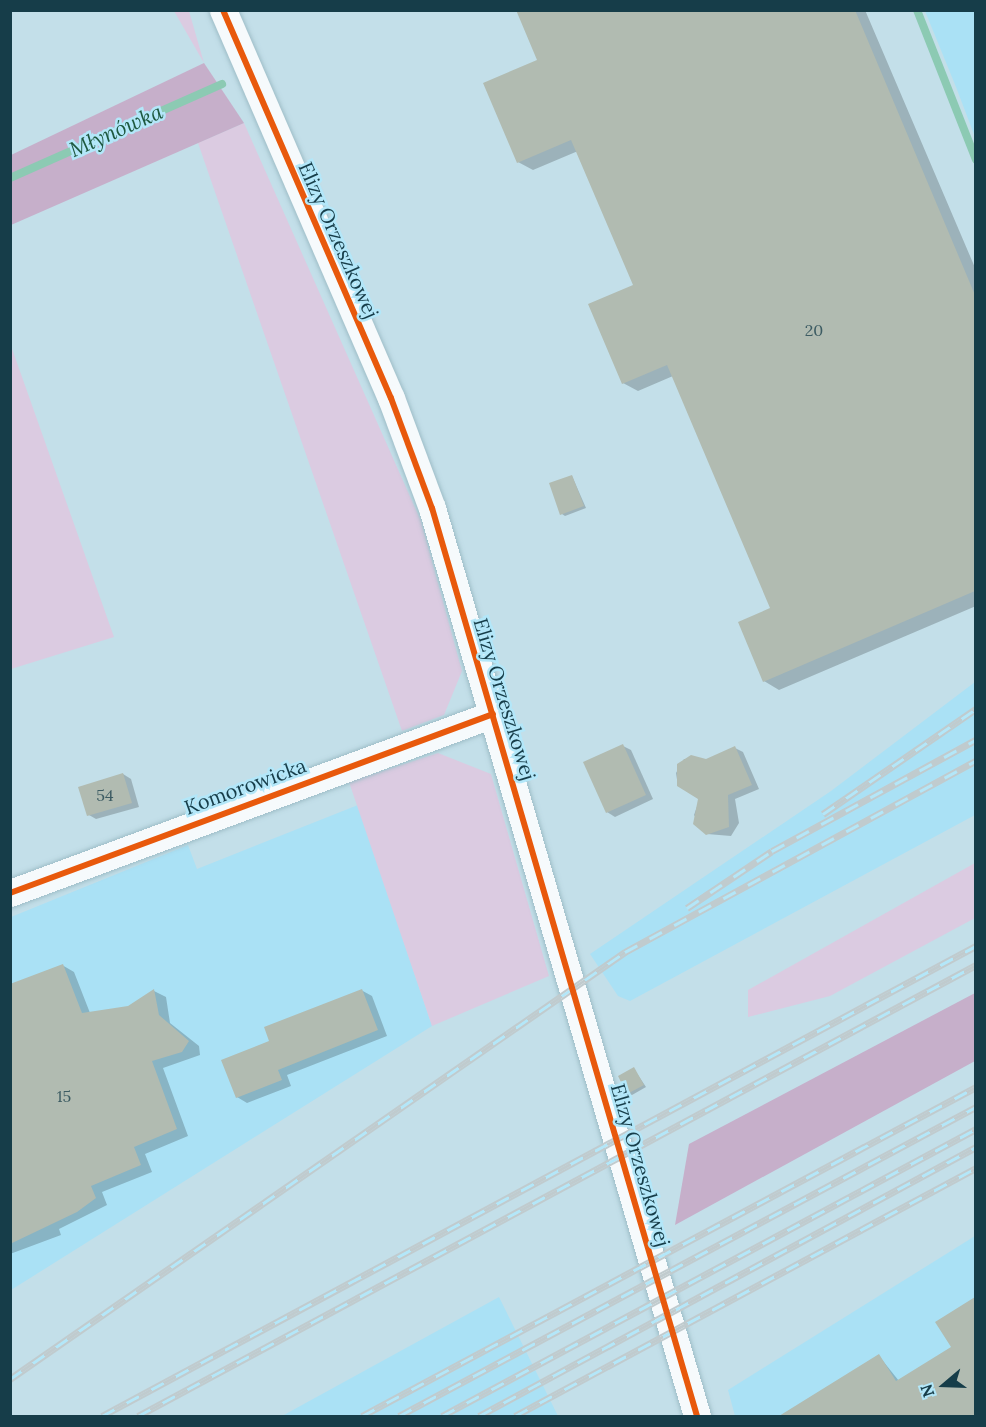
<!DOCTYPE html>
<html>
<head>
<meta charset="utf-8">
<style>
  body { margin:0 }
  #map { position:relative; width:986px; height:1427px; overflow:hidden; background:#c3dfe9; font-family:Lora,serif }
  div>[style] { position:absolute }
  .built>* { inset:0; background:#aae1f5 }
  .green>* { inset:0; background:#dbcbe1 }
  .forest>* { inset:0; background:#c6afca }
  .shadow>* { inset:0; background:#0003 }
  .stream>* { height:8px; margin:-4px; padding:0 4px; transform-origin:4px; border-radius:4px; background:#8ccab3 }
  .building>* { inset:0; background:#b1bbb1 }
  .roads { filter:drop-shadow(0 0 2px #9ebdc7) drop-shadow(0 0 2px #9ebdc7) }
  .minor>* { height:27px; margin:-13.5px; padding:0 13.5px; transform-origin:13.5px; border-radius:13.5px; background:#f6fafc }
  .rail>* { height:7px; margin-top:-3.5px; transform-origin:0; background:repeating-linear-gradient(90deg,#b3e7f9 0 14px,#c0cbce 0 28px); box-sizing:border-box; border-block:2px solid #c0cbce }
  .cycleway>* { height:6px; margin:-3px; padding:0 3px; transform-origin:3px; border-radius:3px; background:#e8590c }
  span { translate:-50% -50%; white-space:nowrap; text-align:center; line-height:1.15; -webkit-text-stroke:5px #b3e7f9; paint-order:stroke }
  .number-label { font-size:16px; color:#3d5c63 }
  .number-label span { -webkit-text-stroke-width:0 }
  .street-label { font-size:20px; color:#163d49 }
  .water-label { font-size:21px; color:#1e583f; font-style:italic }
  .frame { position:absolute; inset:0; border:12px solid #163d49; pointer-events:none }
  .north { position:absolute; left:914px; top:1355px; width:60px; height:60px; -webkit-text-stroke:4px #b3e7f9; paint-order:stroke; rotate:251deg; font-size:16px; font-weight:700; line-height:24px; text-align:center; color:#163d49 }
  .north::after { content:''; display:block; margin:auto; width:21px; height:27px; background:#163d49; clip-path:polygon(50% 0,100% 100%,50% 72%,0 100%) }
</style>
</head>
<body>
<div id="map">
  <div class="built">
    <div style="clip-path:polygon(925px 11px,975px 11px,975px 137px,956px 87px)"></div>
    <div style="clip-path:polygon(975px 682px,975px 815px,630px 1001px,618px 996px,590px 954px,831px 791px)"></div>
    <div style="clip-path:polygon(358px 805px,432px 1026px,11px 1290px,11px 917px,188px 845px,197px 869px)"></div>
    <div style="clip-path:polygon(975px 1236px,975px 1416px,735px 1416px,728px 1390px)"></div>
    <div style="clip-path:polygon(499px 1297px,558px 1416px,282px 1416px)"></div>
  </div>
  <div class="green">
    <div style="clip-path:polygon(174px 11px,189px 11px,204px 63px)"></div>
    <div style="clip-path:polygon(244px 123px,421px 521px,462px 671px,444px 715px,402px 731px,198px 143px)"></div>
    <div style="clip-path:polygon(10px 343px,114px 637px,11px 669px,10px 669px)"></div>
    <div style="clip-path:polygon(438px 753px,491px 774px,549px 976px,432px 1026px,349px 782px)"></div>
    <div style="clip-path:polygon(975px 863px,975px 918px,830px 996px,748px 1017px,748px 990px)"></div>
  </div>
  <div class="forest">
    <div style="clip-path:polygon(204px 63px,244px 123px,11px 225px,11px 155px)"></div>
    <div style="clip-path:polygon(975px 993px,975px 1061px,675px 1225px,689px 1144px)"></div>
  </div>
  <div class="shadow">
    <div style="clip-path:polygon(518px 10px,865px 10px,976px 270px,976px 606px,779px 690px,764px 681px,772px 608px,673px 376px,638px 391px,623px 383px,635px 286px,578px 151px,533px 170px,518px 162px,539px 61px)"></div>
    <div style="clip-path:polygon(572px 476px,586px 508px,565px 516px,562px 514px)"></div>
    <div style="clip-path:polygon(623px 746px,631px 750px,653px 799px,615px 817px,607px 812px)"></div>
    <div style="clip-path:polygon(735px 748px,743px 752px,759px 789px,735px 799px,739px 823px,731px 836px,707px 834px,694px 815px,700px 798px,678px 786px,676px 773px,684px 759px,706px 760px)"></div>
    <div style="clip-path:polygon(123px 774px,131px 779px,139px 807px,96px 819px,89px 815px)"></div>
    <div style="clip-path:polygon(62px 965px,74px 972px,90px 1013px,129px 1007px,154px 991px,166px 997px,170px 1023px,199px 1046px,200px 1055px,163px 1068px,188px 1136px,145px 1154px,152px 1172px,102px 1192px,107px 1205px,59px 1229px,61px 1235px,10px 1254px,10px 985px)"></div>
    <div style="clip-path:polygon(361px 990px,372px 996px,387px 1036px,287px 1075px,291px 1086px,247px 1103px,237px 1097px,271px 1042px)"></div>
    <div style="clip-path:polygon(634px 1069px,646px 1087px,632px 1095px,628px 1093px)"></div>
    <div style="clip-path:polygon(972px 1301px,976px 1416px,794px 1416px,791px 1411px,879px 1356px,899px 1381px,953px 1347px)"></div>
  </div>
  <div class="stream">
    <div style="left:917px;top:10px;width:161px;rotate:68.5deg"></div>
    <div style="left:10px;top:178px;width:232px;rotate:-23.9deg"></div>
  </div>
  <div class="building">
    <div style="clip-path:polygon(516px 10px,855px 10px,975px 295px,975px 591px,763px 682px,738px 622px,770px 608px,667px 365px,622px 384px,588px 304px,633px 285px,571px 140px,517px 163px,483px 83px,537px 60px)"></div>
    <div style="clip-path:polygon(572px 475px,584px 506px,560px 515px,549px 483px)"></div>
    <div style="clip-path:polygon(623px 744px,646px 795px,606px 813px,583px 762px)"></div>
    <div style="clip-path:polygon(735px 746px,752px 785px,728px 795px,729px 827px,706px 835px,693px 824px,698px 799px,677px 786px,677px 764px,691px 755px,706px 759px)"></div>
    <div style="clip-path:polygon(123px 773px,132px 803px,87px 816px,78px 787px)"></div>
    <div style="clip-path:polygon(63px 964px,82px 1013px,128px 1006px,154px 989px,159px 1015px,189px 1041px,182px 1052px,152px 1061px,177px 1129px,134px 1147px,141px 1165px,91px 1186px,96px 1198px,77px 1212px,10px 1244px,10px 984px)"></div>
    <div style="clip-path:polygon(362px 989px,378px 1030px,278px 1070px,282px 1080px,236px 1098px,221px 1060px,269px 1041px,264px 1027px)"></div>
    <div style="clip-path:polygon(634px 1067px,644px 1085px,627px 1094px,618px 1076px)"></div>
    <div style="clip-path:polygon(975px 1297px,975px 1416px,779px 1416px,879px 1354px,896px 1381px,951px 1347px,935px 1322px)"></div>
  </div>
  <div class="roads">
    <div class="minor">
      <div style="left:223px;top:10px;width:423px;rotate:66.6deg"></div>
      <div style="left:391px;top:398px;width:117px;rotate:69.6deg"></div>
      <div style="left:432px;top:508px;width:946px;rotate:73.73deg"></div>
      <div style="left:10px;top:893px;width:515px;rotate:-20.33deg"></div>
    </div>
  </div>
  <div class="rail">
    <div style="left:823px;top:814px;width:186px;rotate:-34.5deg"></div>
    <div style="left:687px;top:908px;width:102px;rotate:-33.8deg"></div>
    <div style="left:772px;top:851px;width:232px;rotate:-28.6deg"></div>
    <div style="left:10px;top:1379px;width:749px;rotate:-34.77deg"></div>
    <div style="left:625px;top:952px;width:400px;rotate:-28.6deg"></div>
    <div style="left:102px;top:1416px;width:992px;rotate:-28.27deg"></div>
    <div style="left:138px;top:1416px;width:952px;rotate:-28.29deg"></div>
    <div style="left:362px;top:1416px;width:697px;rotate:-28.18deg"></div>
    <div style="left:399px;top:1416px;width:655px;rotate:-28.17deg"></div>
    <div style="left:442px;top:1416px;width:606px;rotate:-28.26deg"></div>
    <div style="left:479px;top:1416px;width:565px;rotate:-28.42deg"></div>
    <div style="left:515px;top:1416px;width:523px;rotate:-28.28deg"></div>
  </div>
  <div class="cycleway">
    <div style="left:223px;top:10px;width:423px;rotate:66.6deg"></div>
    <div style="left:391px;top:398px;width:117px;rotate:69.6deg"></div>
    <div style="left:432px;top:508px;width:946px;rotate:73.73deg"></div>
    <div style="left:10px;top:893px;width:515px;rotate:-20.33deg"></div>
  </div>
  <div class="number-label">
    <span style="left:814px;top:330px">20</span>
    <span style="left:105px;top:795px">54</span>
    <span style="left:64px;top:1096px">15</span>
  </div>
  <div class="street-label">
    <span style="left:339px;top:240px;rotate:66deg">Elizy Orzeszkowej</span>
    <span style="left:505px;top:699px;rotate:73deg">Elizy Orzeszkowej</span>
    <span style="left:245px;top:786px;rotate:-20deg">Komorowicka</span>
    <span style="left:641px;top:1165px;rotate:74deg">Elizy Orzeszkowej</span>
  </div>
  <div class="water-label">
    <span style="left:116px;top:131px;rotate:-24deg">Młynówka</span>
  </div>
  <div class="frame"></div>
  <div class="north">N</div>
</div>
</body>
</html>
